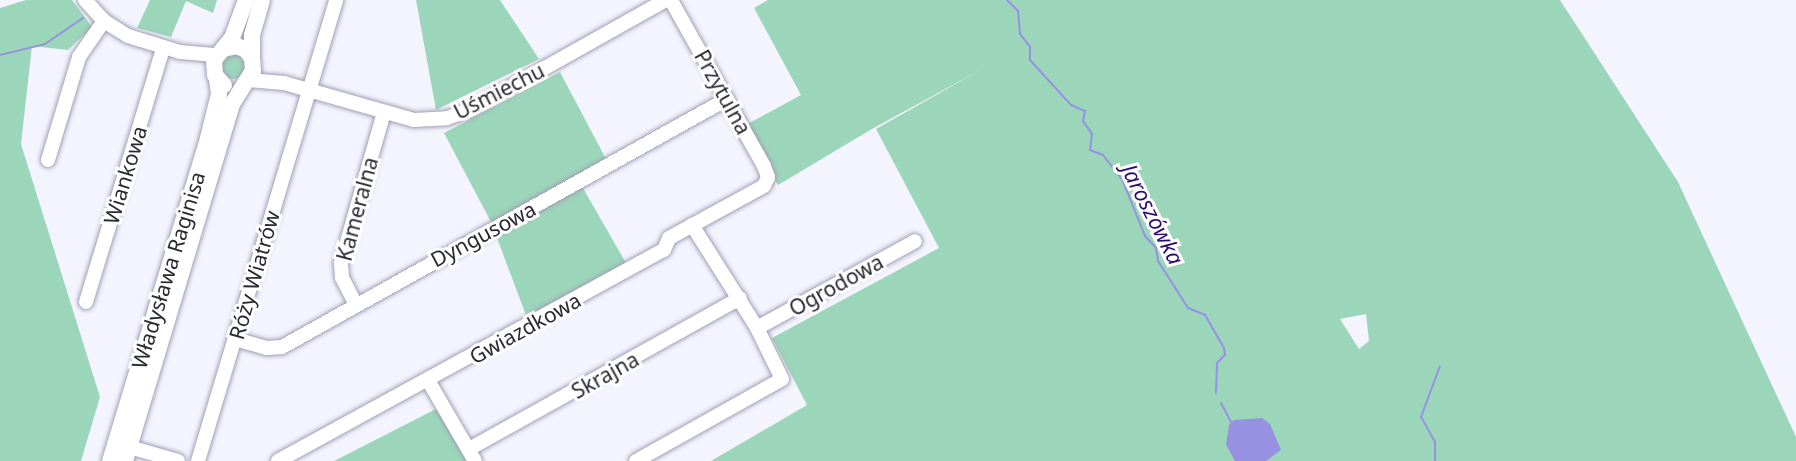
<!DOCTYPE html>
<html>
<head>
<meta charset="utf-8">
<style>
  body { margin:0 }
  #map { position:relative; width:1796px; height:461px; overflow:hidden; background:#f4f4fe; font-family:"Noto Sans",sans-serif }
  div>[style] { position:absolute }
  .green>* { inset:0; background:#9cd6ba }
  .round { border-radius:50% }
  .water>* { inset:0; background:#9691e2 }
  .stream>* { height:2px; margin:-1px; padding:0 1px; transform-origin:1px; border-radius:1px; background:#9691e2 }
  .roads { filter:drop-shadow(0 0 2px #9f9fb5) drop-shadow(0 0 2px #9f9fb5) }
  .minor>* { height:14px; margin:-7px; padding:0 7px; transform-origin:7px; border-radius:7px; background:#fff }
  .major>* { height:16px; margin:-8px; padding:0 8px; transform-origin:8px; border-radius:8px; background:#fff }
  span { translate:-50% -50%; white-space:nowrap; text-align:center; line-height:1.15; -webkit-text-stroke:6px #fff; paint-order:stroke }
  .street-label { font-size:21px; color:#292932 }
  .water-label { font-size:22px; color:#2a0d6d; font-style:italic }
</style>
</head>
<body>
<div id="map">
  <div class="green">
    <div style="clip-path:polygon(26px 0,72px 0,92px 27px,68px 50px,32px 46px,21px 144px,100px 397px,81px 461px,0 461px,0 8px)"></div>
    <div style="clip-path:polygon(150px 0,217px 0,213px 13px,186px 1px,171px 37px,137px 28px)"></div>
    <div style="clip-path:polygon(416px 0,500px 0,539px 59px,436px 110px)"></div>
    <div style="clip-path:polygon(evenodd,768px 0,1560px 0,1678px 182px,1796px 437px,1796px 461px,711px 461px,807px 405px,772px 338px,939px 248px,876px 129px,982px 69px,872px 129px,778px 185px,742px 127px,801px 95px,754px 8px,768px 0,1366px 314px,1369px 341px,1359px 349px,1340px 319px,1366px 314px)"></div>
    <div class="round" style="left:221px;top:55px;width:24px;height:24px"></div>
    <div style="clip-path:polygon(560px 72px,606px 159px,576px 176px,626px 263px,527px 318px,491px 222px,444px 133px)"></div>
    <div style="clip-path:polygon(436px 409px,467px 461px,334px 461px)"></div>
  </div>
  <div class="water">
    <div style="clip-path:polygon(1262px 418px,1270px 424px,1281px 450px,1266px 461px,1235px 461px,1226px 445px,1229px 425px,1234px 420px)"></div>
  </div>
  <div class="stream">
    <div style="left:1007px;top:0;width:16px;rotate:45deg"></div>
    <div style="left:1018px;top:11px;width:23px;rotate:85deg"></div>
    <div style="left:1020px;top:34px;width:16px;rotate:52deg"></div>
    <div style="left:1030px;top:47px;width:13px;rotate:90deg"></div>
    <div style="left:1030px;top:60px;width:61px;rotate:47.7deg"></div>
    <div style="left:1071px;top:105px;width:15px;rotate:23deg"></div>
    <div style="left:1085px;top:111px;width:10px;rotate:101deg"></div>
    <div style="left:1083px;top:121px;width:16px;rotate:55deg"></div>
    <div style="left:1092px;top:134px;width:16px;rotate:97deg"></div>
    <div style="left:1090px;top:150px;width:14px;rotate:21deg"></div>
    <div style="left:1103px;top:155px;width:31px;rotate:52deg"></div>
    <div style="left:1122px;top:179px;width:61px;rotate:68deg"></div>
    <div style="left:1145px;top:236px;width:16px;rotate:47deg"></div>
    <div style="left:1156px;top:248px;width:13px;rotate:81deg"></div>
    <div style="left:1158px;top:261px;width:56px;rotate:57.4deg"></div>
    <div style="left:1188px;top:308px;width:18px;rotate:22deg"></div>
    <div style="left:1205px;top:315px;width:38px;rotate:60deg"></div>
    <div style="left:1224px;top:348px;width:7px;rotate:82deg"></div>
    <div style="left:1225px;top:355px;width:11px;rotate:135deg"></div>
    <div style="left:1217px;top:363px;width:30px;rotate:92deg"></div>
    <div style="left:0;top:55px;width:46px;rotate:-13.7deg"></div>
    <div style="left:45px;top:44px;width:46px;rotate:-34.4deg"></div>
    <div style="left:1221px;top:403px;width:24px;rotate:62deg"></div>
    <div style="left:1435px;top:461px;width:19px;rotate:-90deg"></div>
    <div style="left:1435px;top:442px;width:29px;rotate:-119deg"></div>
    <div style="left:1421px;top:417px;width:54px;rotate:-69.6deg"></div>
  </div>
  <div class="roads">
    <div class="minor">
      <div style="left:85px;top:0;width:28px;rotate:48deg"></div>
      <div style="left:104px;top:21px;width:28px;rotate:32deg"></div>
      <div style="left:128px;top:36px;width:54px;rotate:17.1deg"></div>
      <div style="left:180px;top:52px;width:36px;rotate:5deg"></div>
      <div style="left:249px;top:80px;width:35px;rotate:5deg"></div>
      <div style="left:284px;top:83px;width:135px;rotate:15.9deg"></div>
      <div style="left:414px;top:120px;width:33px;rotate:-3deg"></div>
      <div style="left:447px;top:118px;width:24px;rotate:-19deg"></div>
      <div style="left:470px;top:110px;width:225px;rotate:-29.3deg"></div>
      <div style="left:48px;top:160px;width:108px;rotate:-73.2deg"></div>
      <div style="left:79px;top:57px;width:44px;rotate:-55.2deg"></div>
      <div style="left:692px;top:225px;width:122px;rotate:57.7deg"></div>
      <div style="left:757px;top:328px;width:180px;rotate:-28.8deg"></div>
      <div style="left:86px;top:302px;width:265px;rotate:-73.1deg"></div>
      <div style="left:356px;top:305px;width:30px;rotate:-117deg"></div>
      <div style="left:342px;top:278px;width:15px;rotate:-94deg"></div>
      <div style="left:341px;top:263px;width:157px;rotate:-74.1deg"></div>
      <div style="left:235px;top:339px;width:33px;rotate:16deg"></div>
      <div style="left:267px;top:348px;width:15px;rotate:-4deg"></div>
      <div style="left:282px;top:347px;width:509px;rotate:-29.13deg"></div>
      <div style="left:429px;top:382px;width:91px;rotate:59.8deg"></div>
      <div style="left:129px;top:447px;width:51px;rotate:15.9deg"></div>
      <div style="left:469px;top:449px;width:310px;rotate:-29.1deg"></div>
      <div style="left:198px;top:461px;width:481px;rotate:-73.3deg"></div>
      <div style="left:278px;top:461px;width:440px;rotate:-28.7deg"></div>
      <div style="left:664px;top:250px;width:13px;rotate:-67deg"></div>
      <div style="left:669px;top:238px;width:108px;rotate:-28.7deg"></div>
      <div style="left:764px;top:186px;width:10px;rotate:-66deg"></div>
      <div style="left:768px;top:177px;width:12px;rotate:-110deg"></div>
      <div style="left:764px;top:166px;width:190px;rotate:-119.3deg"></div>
      <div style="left:636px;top:461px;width:167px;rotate:-29.3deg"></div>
      <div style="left:782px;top:379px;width:57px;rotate:-116.1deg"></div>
    </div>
    <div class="major">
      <div style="left:252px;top:58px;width:23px;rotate:-90deg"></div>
      <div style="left:252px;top:35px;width:36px;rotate:-74deg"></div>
      <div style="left:224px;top:85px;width:13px;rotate:-132deg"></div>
      <div style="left:215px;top:75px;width:15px;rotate:-94deg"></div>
      <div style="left:214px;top:60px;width:28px;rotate:-51deg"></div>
      <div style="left:232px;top:38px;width:40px;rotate:-69.8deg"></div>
      <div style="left:110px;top:461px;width:329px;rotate:-73.1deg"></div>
      <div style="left:206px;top:146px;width:54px;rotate:-76deg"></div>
      <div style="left:219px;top:94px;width:15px;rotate:-98deg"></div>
      <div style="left:125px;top:461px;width:373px;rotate:-73.3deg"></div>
      <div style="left:232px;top:104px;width:39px;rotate:-58deg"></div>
      <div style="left:253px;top:71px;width:13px;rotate:-94deg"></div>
      <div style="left:252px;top:58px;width:10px;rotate:-127deg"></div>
      <div style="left:246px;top:50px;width:10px;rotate:-156deg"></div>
      <div style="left:237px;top:46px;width:14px;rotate:168deg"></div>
    </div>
  </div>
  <div class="street-label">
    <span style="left:499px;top:91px;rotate:-27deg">Uśmiechu</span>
    <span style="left:723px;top:92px;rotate:61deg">Przytulna</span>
    <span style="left:125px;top:175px;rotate:-73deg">Wiankowa</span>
    <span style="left:357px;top:209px;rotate:-75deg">Kameralna</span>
    <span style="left:483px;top:234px;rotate:-28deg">Dyngusowa</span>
    <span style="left:168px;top:270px;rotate:-73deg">Władysława Raginisa</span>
    <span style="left:254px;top:275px;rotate:-74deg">Róży Wiatrów</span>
    <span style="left:836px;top:285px;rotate:-29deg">Ogrodowa</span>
    <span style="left:525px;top:328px;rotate:-29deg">Gwiazdkowa</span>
    <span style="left:605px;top:375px;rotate:-29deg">Skrajna</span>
  </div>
  <div class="water-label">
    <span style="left:1153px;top:214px;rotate:63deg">Jaroszówka</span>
  </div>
</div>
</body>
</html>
